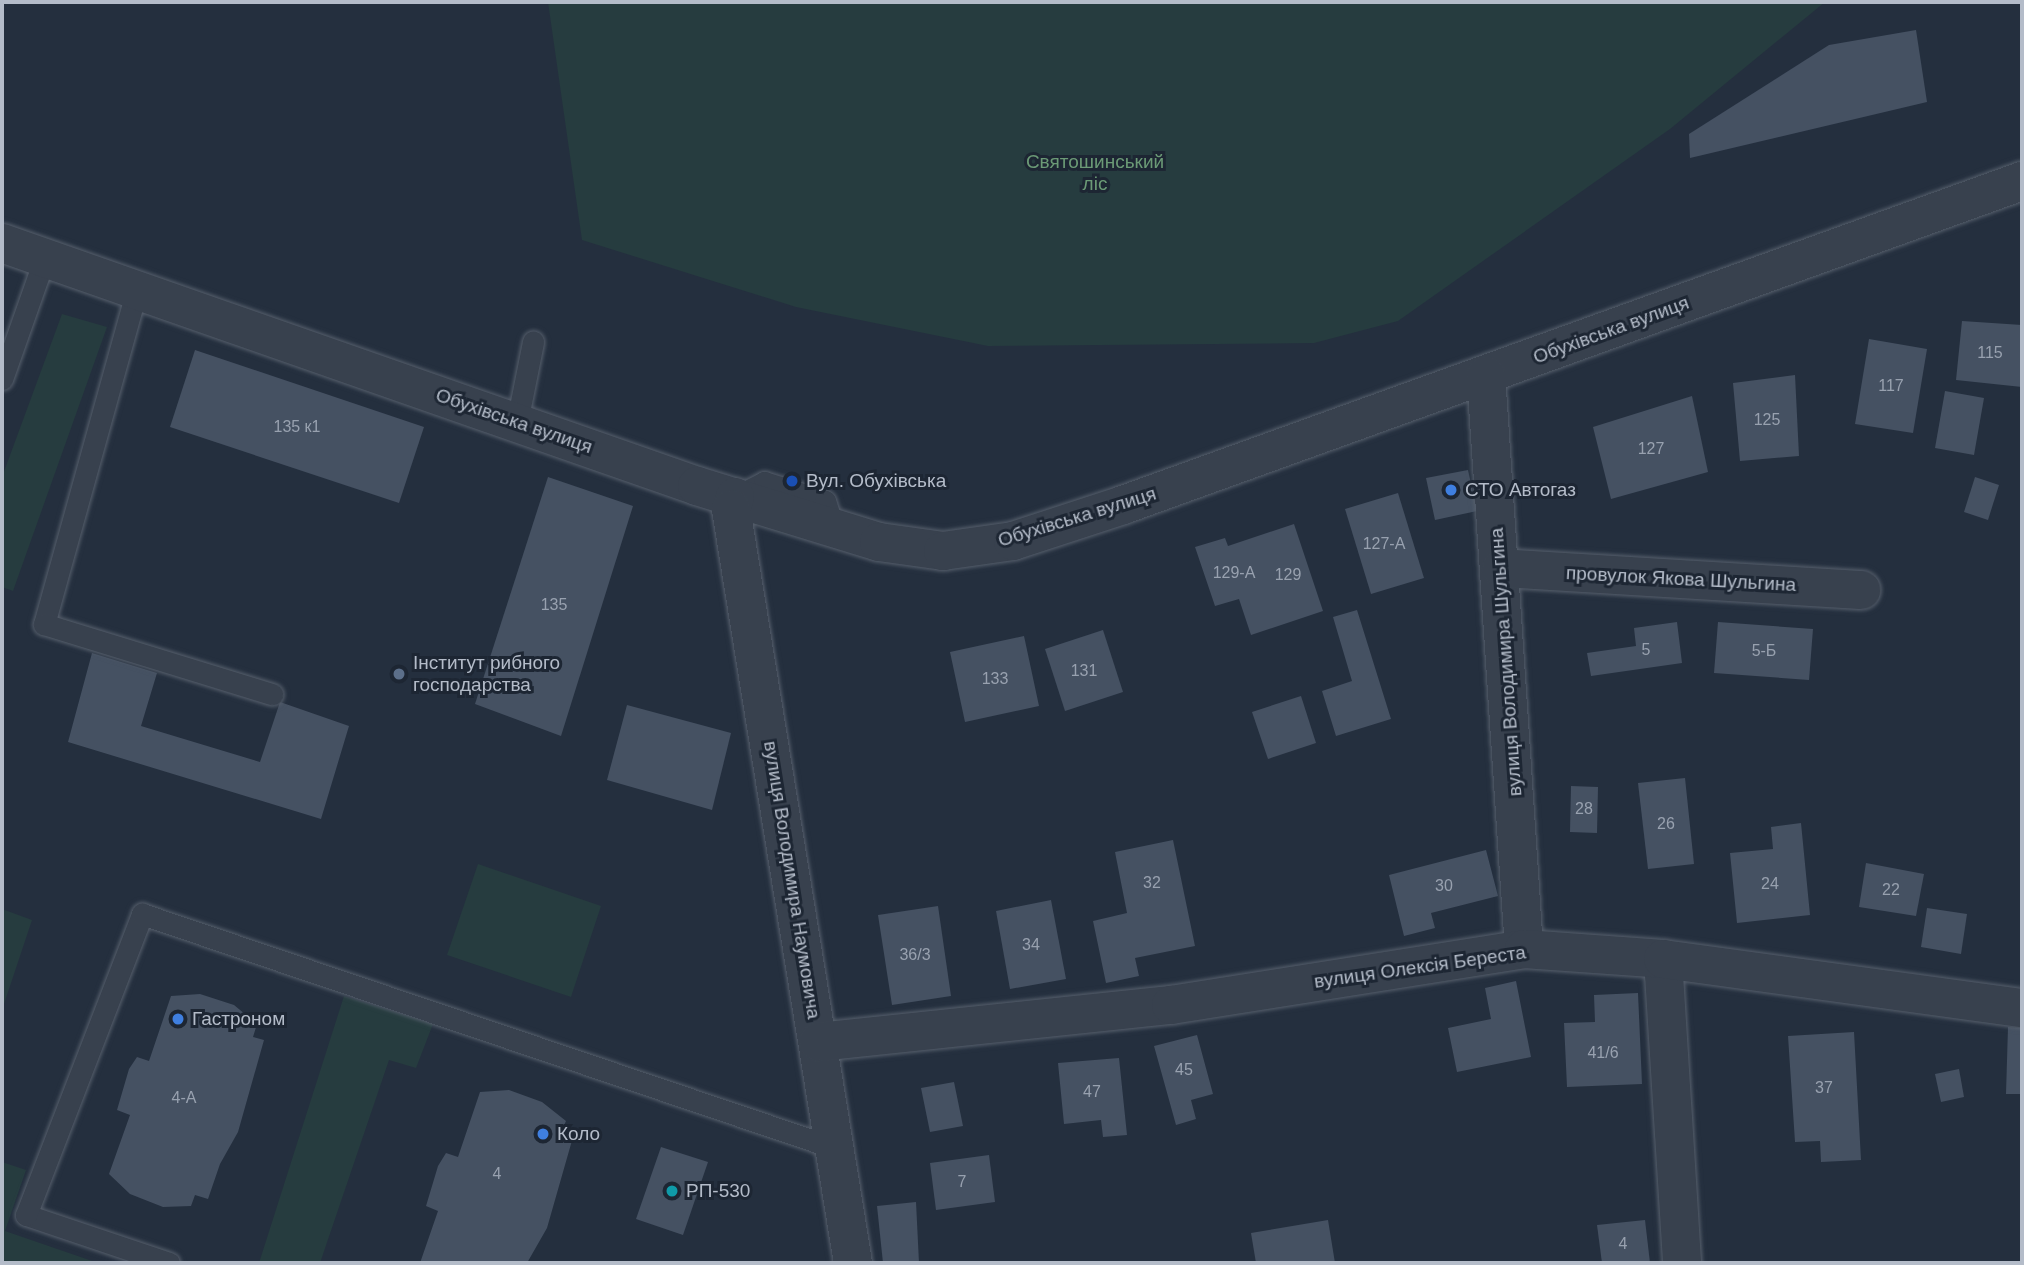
<!DOCTYPE html>
<html>
<head>
<meta charset="utf-8">
<style>
  body { margin:0 }
  #map { position:relative; width:2024px; height:1265px; overflow:hidden; background:#242f3e; font-family:Arial,sans-serif }
  div>[style] { position:absolute }
  .green>* { inset:0; background:#263c3f }
  .building>* { inset:0; background:#455162 }
  .roads { filter:drop-shadow(0 0 2px #565f6c) drop-shadow(0 0 2px #565f6c) }
  .lane>* { height:21px; margin:-10.5px; padding:0 10.5px; transform-origin:10.5px; border-radius:10.5px; background:#38414e }
  .street>* { height:38px; margin:-19px; padding:0 19px; transform-origin:19px; border-radius:19px; background:#38414e }
  .dots>* { width:19px; height:19px; translate:-50% -50%; box-sizing:border-box; border:4px solid #1d2633; border-radius:50% }
  span { translate:-50% -50%; white-space:nowrap; text-align:center; line-height:1.15; -webkit-text-stroke:6px #1d2633; paint-order:stroke }
  .number-label { font-size:16px; color:#98a1af }
  .number-label span { -webkit-text-stroke-width:0 }
  .park-label { font-size:19px; color:#6b9a76 }
  .street-label { font-size:19px; color:#b4bcc9 }
  .poi-label { font-size:19px; color:#b4bcc9 }
  .left { translate:0 -50%; text-align:left }
  .frame { position:absolute; inset:0; border:4px solid #b4bcc9; pointer-events:none }
</style>
</head>
<body>
<div id="map">
  <div class="green">
    <div style="clip-path:polygon(548px 2px,1825px 2px,1670px 129px,1398px 321px,1314px 343px,988px 346px,796px 307px,582px 240px)"></div>
    <div style="clip-path:polygon(62px 314px,107px 327px,13px 591px,2px 587px,2px 477px)"></div>
    <div style="clip-path:polygon(478px 864px,601px 906px,571px 997px,447px 955px)"></div>
    <div style="clip-path:polygon(2px 909px,32px 920px,2px 1010px)"></div>
    <div style="clip-path:polygon(344px 996px,433px 1024px,416px 1068px,389px 1060px,320px 1263px,259px 1263px)"></div>
    <div style="clip-path:polygon(2px 1162px,26px 1170px,5px 1231px,98px 1263px,2px 1263px)"></div>
  </div>
  <div class="building">
    <div style="clip-path:polygon(1916px 30px,1927px 102px,1690px 158px,1689px 134px,1829px 45px)"></div>
    <div style="clip-path:polygon(1962px 321px,2022px 325px,2022px 387px,1956px 380px)"></div>
    <div style="clip-path:polygon(1869px 339px,1927px 349px,1913px 433px,1855px 424px)"></div>
    <div style="clip-path:polygon(195px 350px,424px 427px,399px 503px,170px 427px)"></div>
    <div style="clip-path:polygon(1795px 375px,1799px 456px,1740px 461px,1733px 383px)"></div>
    <div style="clip-path:polygon(1945px 391px,1984px 398px,1974px 455px,1935px 448px)"></div>
    <div style="clip-path:polygon(1692px 396px,1708px 472px,1611px 499px,1593px 427px)"></div>
    <div style="clip-path:polygon(1468px 470px,1477px 511px,1435px 520px,1426px 478px)"></div>
    <div style="clip-path:polygon(548px 477px,633px 506px,561px 736px,475px 704px)"></div>
    <div style="clip-path:polygon(1975px 477px,1999px 485px,1988px 520px,1964px 512px)"></div>
    <div style="clip-path:polygon(1398px 493px,1424px 578px,1371px 594px,1345px 509px)"></div>
    <div style="clip-path:polygon(1294px 524px,1323px 611px,1251px 635px,1239px 599px,1215px 606px,1195px 547px,1225px 538px,1228px 546px)"></div>
    <div style="clip-path:polygon(1357px 610px,1391px 719px,1336px 736px,1322px 691px,1352px 681px,1333px 617px)"></div>
    <div style="clip-path:polygon(1677px 622px,1682px 663px,1591px 676px,1587px 653px,1636px 646px,1634px 628px)"></div>
    <div style="clip-path:polygon(1718px 622px,1813px 629px,1809px 680px,1714px 673px)"></div>
    <div style="clip-path:polygon(1103px 630px,1123px 692px,1065px 711px,1045px 649px)"></div>
    <div style="clip-path:polygon(1024px 636px,1039px 706px,965px 722px,950px 652px)"></div>
    <div style="clip-path:polygon(92px 653px,157px 673px,141px 726px,260px 762px,280px 702px,349px 726px,321px 819px,68px 742px)"></div>
    <div style="clip-path:polygon(1301px 696px,1316px 743px,1268px 759px,1252px 712px)"></div>
    <div style="clip-path:polygon(627px 705px,731px 733px,712px 810px,607px 780px)"></div>
    <div style="clip-path:polygon(1685px 778px,1694px 864px,1648px 869px,1638px 783px)"></div>
    <div style="clip-path:polygon(1571px 786px,1598px 787px,1597px 833px,1570px 832px)"></div>
    <div style="clip-path:polygon(1801px 823px,1810px 915px,1737px 923px,1730px 853px,1773px 849px,1771px 827px)"></div>
    <div style="clip-path:polygon(1173px 840px,1195px 946px,1135px 958px,1139px 976px,1106px 983px,1093px 921px,1127px 913px,1115px 852px)"></div>
    <div style="clip-path:polygon(1486px 850px,1498px 896px,1431px 913px,1435px 928px,1404px 936px,1389px 875px)"></div>
    <div style="clip-path:polygon(1866px 863px,1924px 874px,1916px 916px,1859px 907px)"></div>
    <div style="clip-path:polygon(1051px 900px,1066px 979px,1010px 989px,996px 911px)"></div>
    <div style="clip-path:polygon(938px 906px,951px 996px,892px 1005px,878px 915px)"></div>
    <div style="clip-path:polygon(1927px 908px,1967px 914px,1961px 954px,1921px 947px)"></div>
    <div style="clip-path:polygon(1516px 981px,1531px 1057px,1457px 1072px,1448px 1028px,1491px 1019px,1485px 988px)"></div>
    <div style="clip-path:polygon(1638px 993px,1642px 1084px,1567px 1087px,1564px 1023px,1595px 1022px,1594px 995px)"></div>
    <div style="clip-path:polygon(200px 994px,234px 1005px,257px 1024px,253px 1037px,264px 1040px,238px 1132px,220px 1164px,208px 1199px,195px 1195px,191px 1206px,163px 1207px,130px 1194px,109px 1174px,130px 1115px,117px 1110px,129px 1069px,137px 1057px,149px 1061px,171px 996px)"></div>
    <div style="clip-path:polygon(2008px 1027px,2022px 1028px,2022px 1094px,2006px 1094px)"></div>
    <div style="clip-path:polygon(1854px 1032px,1861px 1160px,1821px 1162px,1820px 1141px,1795px 1142px,1788px 1036px)"></div>
    <div style="clip-path:polygon(1197px 1035px,1213px 1094px,1191px 1100px,1196px 1119px,1176px 1125px,1154px 1046px)"></div>
    <div style="clip-path:polygon(1119px 1058px,1127px 1135px,1103px 1137px,1101px 1120px,1064px 1124px,1058px 1063px)"></div>
    <div style="clip-path:polygon(1959px 1069px,1964px 1097px,1941px 1102px,1935px 1074px)"></div>
    <div style="clip-path:polygon(954px 1082px,963px 1126px,930px 1132px,921px 1088px)"></div>
    <div style="clip-path:polygon(509px 1090px,542px 1102px,566px 1121px,561px 1132px,573px 1137px,547px 1228px,527px 1263px,420px 1263px,438px 1211px,426px 1206px,438px 1166px,446px 1153px,458px 1157px,480px 1092px)"></div>
    <div style="clip-path:polygon(661px 1147px,708px 1162px,683px 1235px,636px 1219px)"></div>
    <div style="clip-path:polygon(989px 1155px,995px 1202px,936px 1210px,930px 1163px)"></div>
    <div style="clip-path:polygon(916px 1202px,919px 1263px,883px 1263px,877px 1206px)"></div>
    <div style="clip-path:polygon(1328px 1220px,1335px 1263px,1256px 1263px,1251px 1233px)"></div>
    <div style="clip-path:polygon(1645px 1220px,1650px 1263px,1602px 1263px,1597px 1225px)"></div>
  </div>
  <div class="roads">
    <div class="lane">
      <div style="left:137px;top:289px;width:348px;rotate:105.5deg"></div>
      <div style="left:44px;top:624px;width:239px;rotate:17.1deg"></div>
      <div style="left:2px;top:379px;width:129px;rotate:-70.6deg"></div>
      <div style="left:517px;top:422px;width:82px;rotate:-78.7deg"></div>
      <div style="left:735px;top:497px;width:33px;rotate:-27deg"></div>
      <div style="left:764px;top:482px;width:64px;rotate:17.3deg"></div>
      <div style="left:825px;top:501px;width:28px;rotate:72deg"></div>
      <div style="left:169px;top:1263px;width:151px;rotate:-161.4deg"></div>
      <div style="left:26px;top:1215px;width:323px;rotate:-68.9deg"></div>
      <div style="left:142px;top:914px;width:728px;rotate:18.66deg"></div>
    </div>
    <div class="street">
      <div style="left:2px;top:243px;width:736px;rotate:19.27deg"></div>
      <div style="left:697px;top:486px;width:190px;rotate:17.1deg"></div>
      <div style="left:879px;top:542px;width:65px;rotate:8deg"></div>
      <div style="left:943px;top:551px;width:71px;rotate:-8.1deg"></div>
      <div style="left:1013px;top:541px;width:116px;rotate:-18.1deg"></div>
      <div style="left:1123px;top:505px;width:956px;rotate:-19.82deg"></div>
      <div style="left:1486px;top:375px;width:575px;rotate:86.21deg"></div>
      <div style="left:735px;top:497px;width:13px;rotate:108deg"></div>
      <div style="left:731px;top:509px;width:764px;rotate:80.81deg"></div>
      <div style="left:1501px;top:568px;width:361px;rotate:3.5deg"></div>
      <div style="left:1663px;top:959px;width:305px;rotate:86.4deg"></div>
      <div style="left:818px;top:1042px;width:355px;rotate:-6deg"></div>
      <div style="left:1171px;top:1005px;width:357px;rotate:-9deg"></div>
      <div style="left:1524px;top:949px;width:139px;rotate:4.1deg"></div>
      <div style="left:1663px;top:959px;width:362px;rotate:7.8deg"></div>
    </div>
  </div>
  <div class="dots">
    <div style="left:792px;top:481px;background:#1a4fb4"></div>
    <div style="left:1451px;top:490px;background:#3f7fe0"></div>
    <div style="left:399px;top:674px;background:#5c6f8a"></div>
    <div style="left:178px;top:1019px;background:#3f7fe0"></div>
    <div style="left:543px;top:1134px;background:#3f7fe0"></div>
    <div style="left:672px;top:1191px;background:#0f9aa8"></div>
  </div>
  <div class="number-label">
    <span style="left:1990px;top:353px">115</span>
    <span style="left:1891px;top:386px">117</span>
    <span style="left:1767px;top:420px">125</span>
    <span style="left:297px;top:427px">135 к1</span>
    <span style="left:1651px;top:449px">127</span>
    <span style="left:1384px;top:544px">127-А</span>
    <span style="left:1234px;top:573px">129-А</span>
    <span style="left:1288px;top:575px">129</span>
    <span style="left:554px;top:605px">135</span>
    <span style="left:1646px;top:650px">5</span>
    <span style="left:1764px;top:651px">5-Б</span>
    <span style="left:1084px;top:671px">131</span>
    <span style="left:995px;top:679px">133</span>
    <span style="left:1584px;top:809px">28</span>
    <span style="left:1666px;top:824px">26</span>
    <span style="left:1152px;top:883px">32</span>
    <span style="left:1770px;top:884px">24</span>
    <span style="left:1444px;top:886px">30</span>
    <span style="left:1891px;top:890px">22</span>
    <span style="left:1031px;top:945px">34</span>
    <span style="left:915px;top:955px">36/3</span>
    <span style="left:1603px;top:1053px">41/6</span>
    <span style="left:1184px;top:1070px">45</span>
    <span style="left:1824px;top:1088px">37</span>
    <span style="left:1092px;top:1092px">47</span>
    <span style="left:184px;top:1098px">4-А</span>
    <span style="left:497px;top:1174px">4</span>
    <span style="left:962px;top:1182px">7</span>
    <span style="left:1623px;top:1244px">4</span>
  </div>
  <div class="park-label">
    <span style="left:1095px;top:173px">Святошинський<br>ліс</span>
  </div>
  <div class="street-label">
    <span style="left:1611px;top:330px;rotate:-20deg">Обухівська вулиця</span>
    <span style="left:514px;top:421px;rotate:19deg">Обухівська вулиця</span>
    <span style="left:1077px;top:517px;rotate:-17deg">Обухівська вулиця</span>
    <span style="left:1681px;top:579px;rotate:3deg">провулок Якова Шульгина</span>
    <span style="left:1506px;top:662px;rotate:-94deg">вулиця Володимира Шульгина</span>
    <span style="left:792px;top:880px;rotate:81deg">вулиця Володимира Наумовича</span>
    <span style="left:1420px;top:967px;rotate:-8deg">вулиця Олексія Береста</span>
  </div>
  <div class="poi-label">
    <span class="left" style="left:806px;top:481px">Вул. Обухівська</span>
    <span class="left" style="left:1465px;top:490px">СТО Автогаз</span>
    <span class="left" style="left:413px;top:674px">Інститут рибного<br>господарства</span>
    <span class="left" style="left:192px;top:1019px">Гастроном</span>
    <span class="left" style="left:557px;top:1134px">Коло</span>
    <span class="left" style="left:686px;top:1191px">РП-530</span>
  </div>
  <div class="frame"></div>
</div>
</body>
</html>
